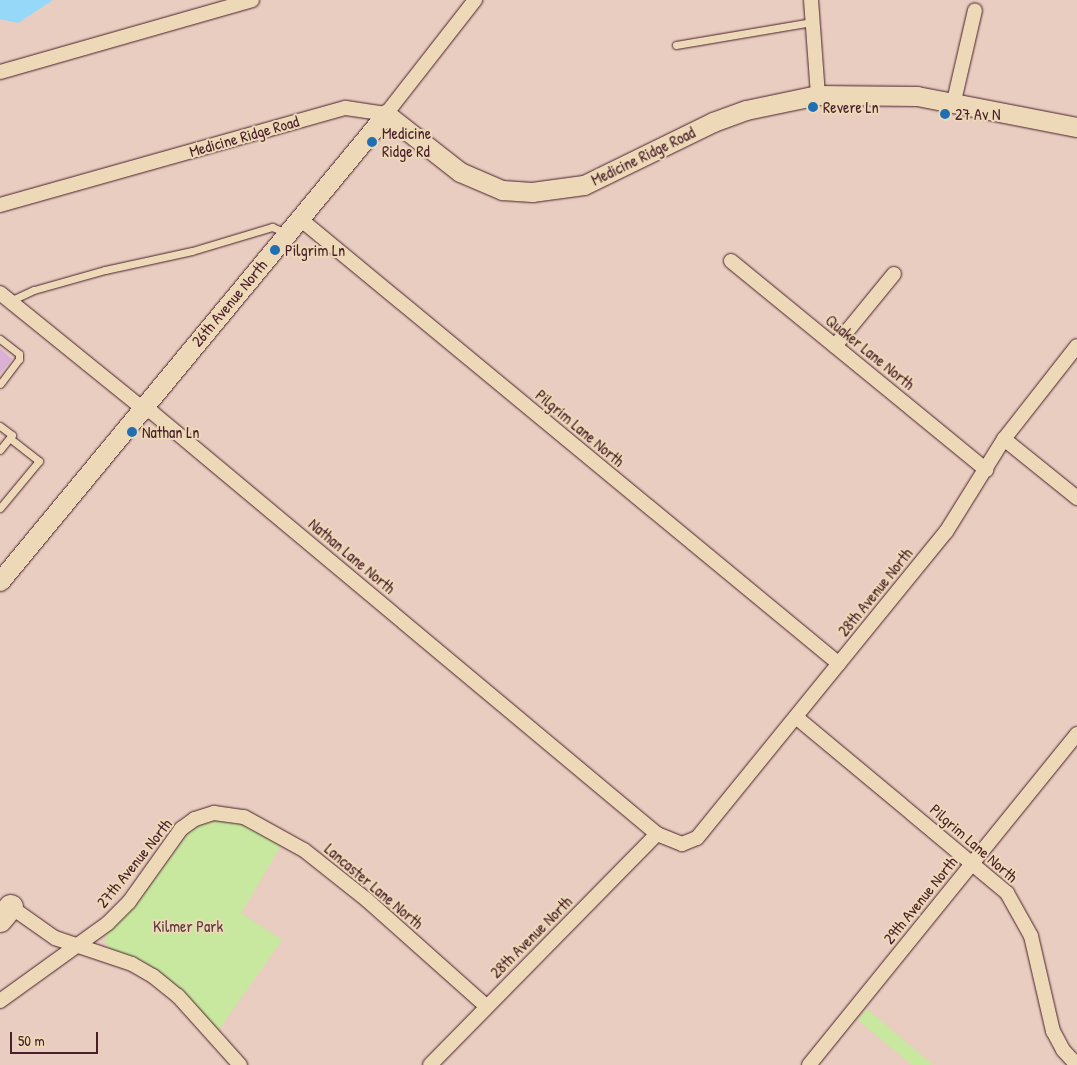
<!DOCTYPE html>
<html>
<head>
<meta charset="utf-8">
<style>
  body { margin:0 }
  #map { position:relative; width:1077px; height:1065px; overflow:hidden; background:#e8cdc0; font-family:"Patrick Hand",sans-serif }
  div>[style] { position:absolute }
  .green>* { inset:0; background:#c8e8a0 }
  .water>* { inset:0; background:#96d8f8 }
  .building>* { inset:0; background:#dbb0d6 }
  .roads { filter:drop-shadow(0 0 1px #4a1f2b) drop-shadow(0 0 1px #4a1f2b) }
  .lane>* { height:7px; margin:-3.5px; padding:0 3.5px; transform-origin:3.5px; border-radius:3.5px; background:#edd9b7 }
  .street>* { height:14px; margin:-7px; padding:0 7px; transform-origin:7px; border-radius:7px; background:#edd9b7 }
  .secondary>* { height:19px; margin:-9.5px; padding:0 9.5px; transform-origin:9.5px; border-radius:9.5px; background:#edd9b7 }
  .highway>* { height:24px; margin:-12px; padding:0 12px; transform-origin:12px; border-radius:12px; background:#edd9b7 }
  .dots>* { width:14px; height:14px; translate:-50% -50%; box-sizing:border-box; border:2px solid #edd9b7; border-radius:50% }
  span { translate:-50% -50%; white-space:nowrap; text-align:center; line-height:1.15; -webkit-text-stroke:4px #edd9b7; paint-order:stroke }
  .poi-label { font-size:16px; color:#4a1f2b }
  .left { translate:0 -50%; text-align:left }
  .street-label { font-size:16px; color:#4a1f2b }
  .park-label { font-size:16px; color:#5d3d3d }
  .scale { position:absolute; left:10px; top:1032px; width:88px; height:22px; box-sizing:border-box; border:2px solid #4a1f2b; border-top:0; padding-left:6px; font-size:15px; line-height:18px; white-space:nowrap; color:#4a1f2b; -webkit-text-stroke:4px #edd9b7; paint-order:stroke }
</style>
</head>
<body>
<div id="map">
  <div class="green">
    <div style="clip-path:polygon(216px 820px,242px 823px,283px 842px,241px 913px,282px 940px,218px 1031px,180px 988px,149px 965px,112px 951px,105px 942px,105px 936px,139px 901px,188px 833px,199px 824px)"></div>
    <div style="clip-path:polygon(867px 1009px,933px 1065px,912px 1065px,858px 1020px)"></div>
  </div>
  <div class="water">
    <div style="clip-path:polygon(0 0,53px 0,18px 23px,0 19px)"></div>
  </div>
  <div class="building">
    <div style="clip-path:polygon(0 348px,12px 359px,0 374px)"></div>
  </div>
  <div class="roads">
    <div class="lane">
      <div style="left:676px;top:45px;width:138px;rotate:-9.6deg"></div>
      <div style="left:10px;top:301px;width:26px;rotate:-25deg"></div>
      <div style="left:34px;top:290px;width:74px;rotate:-15.7deg"></div>
      <div style="left:105px;top:270px;width:89px;rotate:-12.3deg"></div>
      <div style="left:192px;top:251px;width:84px;rotate:-16.7deg"></div>
      <div style="left:272px;top:227px;width:16px;rotate:22deg"></div>
      <div style="left:0;top:339px;width:24px;rotate:38deg"></div>
      <div style="left:19px;top:354px;width:5px;rotate:90deg"></div>
      <div style="left:19px;top:359px;width:31px;rotate:127deg"></div>
      <div style="left:0;top:426px;width:15px;rotate:37deg"></div>
      <div style="left:12px;top:435px;width:19px;rotate:129deg"></div>
      <div style="left:0;top:508px;width:61px;rotate:-50.3deg"></div>
      <div style="left:39px;top:461px;width:37px;rotate:-142deg"></div>
    </div>
    <div class="street">
      <div style="left:811px;top:0;width:95px;rotate:85.8deg"></div>
      <div style="left:0;top:72px;width:262px;rotate:-15.9deg"></div>
      <div style="left:954px;top:101px;width:93px;rotate:-77deg"></div>
      <div style="left:0;top:205px;width:359px;rotate:-15.7deg"></div>
      <div style="left:346px;top:108px;width:40px;rotate:8.5deg"></div>
      <div style="left:386px;top:114px;width:145px;rotate:-52deg"></div>
      <div style="left:299px;top:218px;width:700px;rotate:39.55deg"></div>
      <div style="left:731px;top:261px;width:330px;rotate:39.3deg"></div>
      <div style="left:0;top:293px;width:183px;rotate:39deg"></div>
      <div style="left:142px;top:408px;width:12px;rotate:24deg"></div>
      <div style="left:153px;top:413px;width:657px;rotate:39.87deg"></div>
      <div style="left:657px;top:834px;width:27px;rotate:22deg"></div>
      <div style="left:682px;top:844px;width:16px;rotate:-22deg"></div>
      <div style="left:697px;top:838px;width:395px;rotate:-50.9deg"></div>
      <div style="left:946px;top:532px;width:110px;rotate:-58.1deg"></div>
      <div style="left:1004px;top:439px;width:118px;rotate:-51.9deg"></div>
      <div style="left:835px;top:346px;width:93px;rotate:-50.7deg"></div>
      <div style="left:1004px;top:439px;width:94px;rotate:38.9deg"></div>
      <div style="left:796px;top:717px;width:275px;rotate:39.8deg"></div>
      <div style="left:1007px;top:893px;width:49px;rotate:60.8deg"></div>
      <div style="left:1031px;top:936px;width:98px;rotate:77deg"></div>
      <div style="left:1053px;top:1031px;width:21px;rotate:62deg"></div>
      <div style="left:1063px;top:1050px;width:21px;rotate:47deg"></div>
      <div style="left:11px;top:907px;width:54px;rotate:35.2deg"></div>
      <div style="left:55px;top:938px;width:81px;rotate:18.7deg"></div>
      <div style="left:132px;top:964px;width:24px;rotate:30deg"></div>
      <div style="left:153px;top:976px;width:32px;rotate:39deg"></div>
      <div style="left:178px;top:996px;width:93px;rotate:48.1deg"></div>
      <div style="left:0;top:1001px;width:133px;rotate:-35.8deg"></div>
      <div style="left:108px;top:923px;width:30px;rotate:-45deg"></div>
      <div style="left:129px;top:902px;width:90px;rotate:-54.5deg"></div>
      <div style="left:181px;top:829px;width:17px;rotate:-36deg"></div>
      <div style="left:195px;top:819px;width:20px;rotate:-18deg"></div>
      <div style="left:214px;top:813px;width:30px;rotate:8deg"></div>
      <div style="left:244px;top:817px;width:68px;rotate:28.8deg"></div>
      <div style="left:304px;top:850px;width:80px;rotate:38.4deg"></div>
      <div style="left:367px;top:900px;width:159px;rotate:41.7deg"></div>
      <div style="left:430px;top:1065px;width:324px;rotate:-45.5deg"></div>
      <div style="left:809px;top:1065px;width:426px;rotate:-51deg"></div>
    </div>
    <div class="secondary">
      <div style="left:0;top:581px;width:606px;rotate:-50.42deg"></div>
      <div style="left:386px;top:114px;width:94px;rotate:38.1deg"></div>
      <div style="left:460px;top:172px;width:46px;rotate:23.2deg"></div>
      <div style="left:502px;top:190px;width:30px;rotate:4deg"></div>
      <div style="left:532px;top:192px;width:52px;rotate:-7.7deg"></div>
      <div style="left:584px;top:185px;width:144px;rotate:-26deg"></div>
      <div style="left:713px;top:122px;width:35px;rotate:-20deg"></div>
      <div style="left:746px;top:110px;width:74px;rotate:-11.8deg"></div>
      <div style="left:818px;top:95px;width:99px;rotate:0.6deg"></div>
      <div style="left:917px;top:96px;width:163px;rotate:11deg"></div>
    </div>
    <div class="highway">
      <div style="left:0;top:920px;width:17px;rotate:-50deg"></div>
    </div>
  </div>
  <div class="dots">
    <div style="left:813px;top:107px;background:#1f6fb2"></div>
    <div style="left:945px;top:114px;background:#1f6fb2"></div>
    <div style="left:372px;top:142px;background:#1f6fb2"></div>
    <div style="left:275px;top:250px;background:#1f6fb2"></div>
    <div style="left:132px;top:432px;background:#1f6fb2"></div>
  </div>
  <div class="poi-label">
    <span class="left" style="left:823px;top:107px">Revere Ln</span>
    <span class="left" style="left:955px;top:114px">27 Av N</span>
    <span class="left" style="left:382px;top:142px">Medicine<br>Ridge Rd</span>
    <span class="left" style="left:285px;top:250px">Pilgrim Ln</span>
    <span class="left" style="left:142px;top:432px">Nathan Ln</span>
  </div>
  <div class="street-label">
    <span style="left:244px;top:136px;rotate:-16deg">Medicine Ridge Road</span>
    <span style="left:643px;top:156px;rotate:-26deg">Medicine Ridge Road</span>
    <span style="left:229px;top:303px;rotate:-50deg">26th Avenue North</span>
    <span style="left:870px;top:352px;rotate:39deg">Quaker Lane North</span>
    <span style="left:580px;top:428px;rotate:40deg">Pilgrim Lane North</span>
    <span style="left:352px;top:556px;rotate:40deg">Nathan Lane North</span>
    <span style="left:875px;top:592px;rotate:-51deg">28th Avenue North</span>
    <span style="left:974px;top:843px;rotate:41deg">Pilgrim Lane North</span>
    <span style="left:134px;top:863px;rotate:-51deg">27th Avenue North</span>
    <span style="left:374px;top:886px;rotate:40deg">Lancaster Lane North</span>
    <span style="left:920px;top:900px;rotate:-51deg">29th Avenue North</span>
    <span style="left:531px;top:937px;rotate:-45deg">28th Avenue North</span>
  </div>
  <div class="park-label">
    <span style="left:188px;top:926px">Kilmer Park</span>
  </div>
  <div class="scale">50 m</div>
</div>
</body>
</html>
